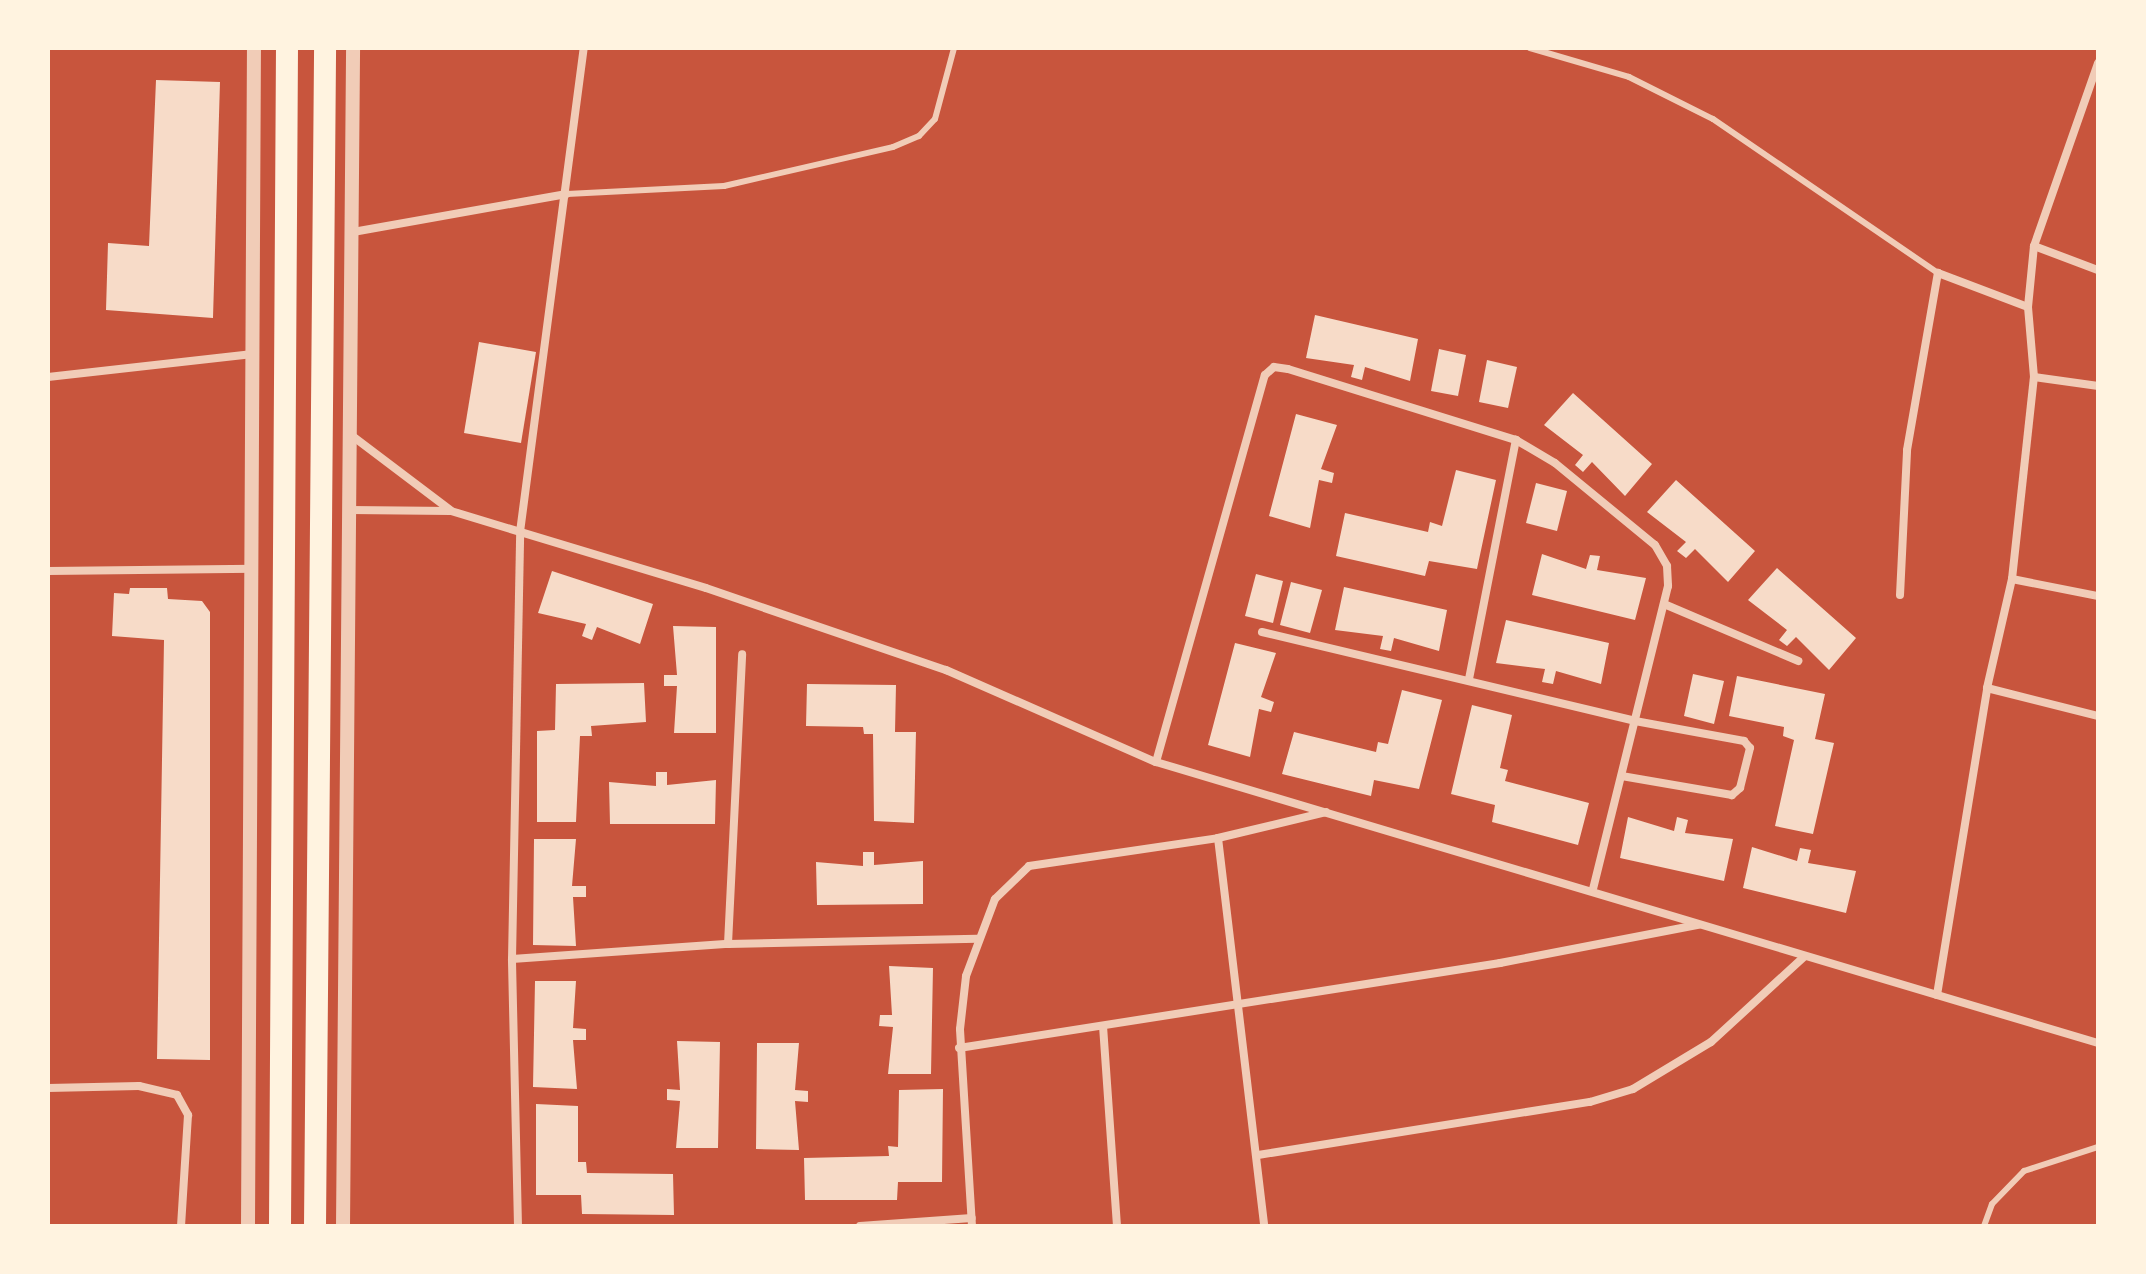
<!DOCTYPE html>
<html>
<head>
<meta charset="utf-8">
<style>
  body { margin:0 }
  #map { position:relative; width:2146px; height:1274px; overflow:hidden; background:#c8553d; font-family:"Fira Sans Condensed",sans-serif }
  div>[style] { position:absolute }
  .building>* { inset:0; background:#f7dbc8 }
  .service>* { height:6px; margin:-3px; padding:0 3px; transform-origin:3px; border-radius:3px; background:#f1ccb7 }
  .minor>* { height:8px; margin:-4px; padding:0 4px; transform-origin:4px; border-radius:4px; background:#f1ccb7 }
  .tertiary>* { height:14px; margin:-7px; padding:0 7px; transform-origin:7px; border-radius:7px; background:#f1ccb7 }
  .trunk>* { height:22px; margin:-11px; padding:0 11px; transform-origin:11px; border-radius:11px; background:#fff3e0 }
  span { translate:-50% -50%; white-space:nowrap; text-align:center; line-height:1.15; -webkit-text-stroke:6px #fff3e0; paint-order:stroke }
  .frame { position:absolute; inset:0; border:50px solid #fff3e0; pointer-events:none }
</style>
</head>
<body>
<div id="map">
  <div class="building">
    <div style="clip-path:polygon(156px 80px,220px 82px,213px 318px,106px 310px,108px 243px,149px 246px)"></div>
    <div style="clip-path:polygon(1315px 315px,1418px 339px,1410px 381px,1365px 367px,1362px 380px,1351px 377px,1354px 365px,1306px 358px)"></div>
    <div style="clip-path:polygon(479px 342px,536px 352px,521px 443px,464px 433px)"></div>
    <div style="clip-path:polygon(1439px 349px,1466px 355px,1458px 396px,1431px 391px)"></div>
    <div style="clip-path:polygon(1487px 360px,1517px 367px,1508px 408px,1479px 402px)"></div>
    <div style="clip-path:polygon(1573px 393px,1652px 464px,1625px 496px,1592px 462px,1583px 472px,1575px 465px,1583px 455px,1544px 425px)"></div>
    <div style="clip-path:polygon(1296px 414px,1337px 425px,1321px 469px,1334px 473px,1332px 483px,1319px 480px,1310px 528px,1269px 516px)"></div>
    <div style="clip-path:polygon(1456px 470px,1496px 480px,1477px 569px,1429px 561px,1425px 576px,1336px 556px,1345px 513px,1428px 532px,1430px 522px,1442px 526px)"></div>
    <div style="clip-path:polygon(1676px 480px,1755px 551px,1728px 582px,1695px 549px,1686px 558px,1677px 551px,1686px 542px,1647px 512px)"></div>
    <div style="clip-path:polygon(1536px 483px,1567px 491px,1557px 531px,1526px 523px)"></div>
    <div style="clip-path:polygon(1542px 554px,1586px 569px,1590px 555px,1600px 556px,1597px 570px,1646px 578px,1635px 620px,1532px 595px)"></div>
    <div style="clip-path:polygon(1777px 568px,1856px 638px,1829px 670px,1796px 637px,1787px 646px,1779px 640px,1787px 630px,1748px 600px)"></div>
    <div style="clip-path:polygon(552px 571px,653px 604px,640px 644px,597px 627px,592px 640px,582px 636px,586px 624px,538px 613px)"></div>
    <div style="clip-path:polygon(1256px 574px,1283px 581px,1273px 623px,1245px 616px)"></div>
    <div style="clip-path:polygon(1291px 582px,1322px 590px,1310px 633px,1280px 625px)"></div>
    <div style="clip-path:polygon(1344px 587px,1447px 610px,1439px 651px,1394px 638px,1391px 651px,1380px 649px,1383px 636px,1335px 630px)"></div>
    <div style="clip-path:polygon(130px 588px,167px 588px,168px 599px,202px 601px,210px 612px,210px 1060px,157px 1059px,164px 640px,112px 636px,114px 593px,129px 594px)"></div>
    <div style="clip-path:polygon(1506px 620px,1609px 643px,1601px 684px,1556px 671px,1553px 684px,1542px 682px,1545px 669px,1496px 663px)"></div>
    <div style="clip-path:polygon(673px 626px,716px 627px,716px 733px,674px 733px,677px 686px,664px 686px,664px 675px,677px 675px)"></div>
    <div style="clip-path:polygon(1235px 643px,1276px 653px,1261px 697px,1274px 702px,1271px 712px,1259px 709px,1250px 757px,1208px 745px)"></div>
    <div style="clip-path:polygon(1693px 674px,1724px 681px,1714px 724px,1684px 716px)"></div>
    <div style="clip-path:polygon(1737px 676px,1825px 694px,1815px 739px,1834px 743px,1813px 834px,1775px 826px,1794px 740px,1783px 736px,1784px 727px,1729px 716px)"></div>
    <div style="clip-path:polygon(644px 683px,646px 722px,591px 726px,592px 736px,580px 736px,576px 822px,537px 822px,537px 731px,555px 730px,556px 684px)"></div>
    <div style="clip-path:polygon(807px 684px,896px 685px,895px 732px,916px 732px,914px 823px,874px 821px,873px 734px,864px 734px,863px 727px,806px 726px)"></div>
    <div style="clip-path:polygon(1402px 690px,1442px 700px,1419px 789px,1374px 780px,1371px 796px,1282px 774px,1294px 732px,1376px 752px,1378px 742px,1388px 744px)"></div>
    <div style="clip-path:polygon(1472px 705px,1512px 715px,1500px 768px,1508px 770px,1505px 781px,1589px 803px,1578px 845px,1492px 822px,1495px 805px,1451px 794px)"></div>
    <div style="clip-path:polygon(656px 772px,667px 772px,667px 785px,716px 780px,715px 824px,610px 824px,609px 782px,656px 786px)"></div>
    <div style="clip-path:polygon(1628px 817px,1674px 831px,1677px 817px,1688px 820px,1685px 833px,1733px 839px,1724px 881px,1620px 858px)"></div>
    <div style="clip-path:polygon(534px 839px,576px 839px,572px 886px,586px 886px,586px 897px,573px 897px,576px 946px,533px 945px)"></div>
    <div style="clip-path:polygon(1752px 847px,1797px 861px,1800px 848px,1811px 850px,1808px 863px,1856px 871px,1846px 913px,1743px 888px)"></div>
    <div style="clip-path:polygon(863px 852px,874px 852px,874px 865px,923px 861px,923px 904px,817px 905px,816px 862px,863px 866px)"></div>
    <div style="clip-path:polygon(889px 966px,933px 968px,931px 1074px,888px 1074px,893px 1027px,879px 1026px,880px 1015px,892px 1015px)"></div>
    <div style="clip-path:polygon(535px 981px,576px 981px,573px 1028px,586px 1029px,586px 1040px,573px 1040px,577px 1089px,533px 1087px)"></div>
    <div style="clip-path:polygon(677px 1041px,720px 1042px,718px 1148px,676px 1148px,680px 1101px,667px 1100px,667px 1089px,680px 1090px)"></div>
    <div style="clip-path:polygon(757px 1043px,799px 1043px,795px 1090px,808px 1091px,808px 1102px,795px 1101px,799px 1150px,756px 1149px)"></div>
    <div style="clip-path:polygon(943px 1089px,942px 1182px,898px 1182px,897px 1200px,805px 1200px,804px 1158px,889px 1156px,888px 1146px,898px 1147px,899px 1090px)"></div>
    <div style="clip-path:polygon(536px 1104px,578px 1106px,578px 1162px,586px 1162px,587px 1173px,673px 1174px,674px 1215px,582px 1214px,581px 1195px,536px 1195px)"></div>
  </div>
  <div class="service">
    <div style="left:1530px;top:48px;width:103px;rotate:16.3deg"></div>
    <div style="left:1629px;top:77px;width:94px;rotate:26.6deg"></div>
    <div style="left:1713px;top:119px;width:273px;rotate:34.4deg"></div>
    <div style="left:567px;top:194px;width:157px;rotate:-2.9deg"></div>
    <div style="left:724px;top:186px;width:173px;rotate:-13deg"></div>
    <div style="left:893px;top:147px;width:28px;rotate:-23deg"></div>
    <div style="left:919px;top:136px;width:23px;rotate:-47deg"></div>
    <div style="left:935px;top:119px;width:73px;rotate:-75deg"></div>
    <div style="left:1984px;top:1226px;width:23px;rotate:-70deg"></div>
    <div style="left:1992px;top:1204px;width:46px;rotate:-45.9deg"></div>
    <div style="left:2024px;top:1171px;width:78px;rotate:-18deg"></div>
  </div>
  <div class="minor">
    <div style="left:353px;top:232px;width:217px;rotate:-10.1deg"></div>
    <div style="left:2034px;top:246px;width:68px;rotate:20.6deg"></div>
    <div style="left:48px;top:377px;width:206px;rotate:-6.4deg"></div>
    <div style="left:2034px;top:377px;width:65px;rotate:8deg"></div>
    <div style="left:351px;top:435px;width:124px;rotate:37.1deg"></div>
    <div style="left:350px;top:510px;width:101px;rotate:0.6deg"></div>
    <div style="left:451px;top:511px;width:266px;rotate:16.8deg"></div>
    <div style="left:706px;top:588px;width:254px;rotate:18.9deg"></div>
    <div style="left:946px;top:670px;width:229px;rotate:23.7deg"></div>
    <div style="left:1156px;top:762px;width:983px;rotate:16.61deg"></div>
    <div style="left:48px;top:571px;width:206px;rotate:-0.6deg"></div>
    <div style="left:2012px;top:579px;width:88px;rotate:11.2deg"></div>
    <div style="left:1900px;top:595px;width:145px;rotate:-87.2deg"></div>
    <div style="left:1907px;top:450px;width:180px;rotate:-80.1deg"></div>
    <div style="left:1938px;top:273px;width:96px;rotate:20.7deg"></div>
    <div style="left:1664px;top:604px;width:146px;rotate:23deg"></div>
    <div style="left:1262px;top:632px;width:383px;rotate:13.4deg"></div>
    <div style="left:1635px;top:721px;width:111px;rotate:10.4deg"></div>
    <div style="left:1744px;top:741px;width:9px;rotate:49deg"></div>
    <div style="left:1750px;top:748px;width:41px;rotate:104deg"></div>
    <div style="left:1740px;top:788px;width:11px;rotate:139deg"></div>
    <div style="left:1732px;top:795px;width:112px;rotate:-170.2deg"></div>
    <div style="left:1469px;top:679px;width:244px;rotate:-78.9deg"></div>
    <div style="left:1987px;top:688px;width:114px;rotate:14.2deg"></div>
    <div style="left:1156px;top:762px;width:402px;rotate:-74.3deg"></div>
    <div style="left:1265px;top:375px;width:12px;rotate:-42deg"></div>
    <div style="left:1274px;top:367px;width:14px;rotate:8deg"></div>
    <div style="left:1288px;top:369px;width:239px;rotate:17.3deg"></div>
    <div style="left:1516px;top:440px;width:45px;rotate:30.5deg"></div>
    <div style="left:1555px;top:463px;width:129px;rotate:39.4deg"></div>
    <div style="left:1655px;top:545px;width:24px;rotate:60deg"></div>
    <div style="left:1667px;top:566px;width:20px;rotate:87deg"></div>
    <div style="left:1668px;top:586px;width:311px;rotate:103.9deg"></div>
    <div style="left:1218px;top:838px;width:391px;rotate:83.2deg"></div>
    <div style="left:728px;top:944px;width:290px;rotate:-87.2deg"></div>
    <div style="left:512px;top:959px;width:217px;rotate:-4deg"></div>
    <div style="left:728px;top:944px;width:249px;rotate:-1.2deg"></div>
    <div style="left:1937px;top:995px;width:311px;rotate:-80.7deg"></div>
    <div style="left:1987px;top:688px;width:112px;rotate:-77.1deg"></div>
    <div style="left:2012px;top:579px;width:203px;rotate:-83.8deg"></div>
    <div style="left:2034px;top:377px;width:70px;rotate:-94.9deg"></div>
    <div style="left:2028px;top:307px;width:61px;rotate:-84.4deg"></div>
    <div style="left:2034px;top:246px;width:194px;rotate:-70.7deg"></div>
    <div style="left:1103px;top:1026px;width:200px;rotate:86deg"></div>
    <div style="left:959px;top:1048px;width:548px;rotate:-8.93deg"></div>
    <div style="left:1500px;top:963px;width:202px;rotate:-10.9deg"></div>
    <div style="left:48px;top:1088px;width:91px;rotate:-1.3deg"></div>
    <div style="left:139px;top:1086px;width:39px;rotate:13deg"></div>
    <div style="left:177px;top:1095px;width:23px;rotate:61deg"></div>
    <div style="left:188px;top:1115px;width:111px;rotate:93.6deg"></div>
    <div style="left:1258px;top:1155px;width:336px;rotate:-9.1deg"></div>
    <div style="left:1590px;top:1102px;width:45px;rotate:-16.8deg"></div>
    <div style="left:1633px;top:1089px;width:91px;rotate:-31.1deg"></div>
    <div style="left:1711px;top:1042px;width:127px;rotate:-42.5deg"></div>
    <div style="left:518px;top:1226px;width:267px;rotate:-91.3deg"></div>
    <div style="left:512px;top:959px;width:427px;rotate:-88.9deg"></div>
    <div style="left:520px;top:532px;width:488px;rotate:-82.5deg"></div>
    <div style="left:860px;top:1226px;width:112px;rotate:-4.1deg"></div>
    <div style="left:972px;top:1226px;width:197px;rotate:-93.5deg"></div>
    <div style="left:960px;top:1029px;width:53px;rotate:-83.5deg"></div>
    <div style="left:966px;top:976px;width:82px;rotate:-69.4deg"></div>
    <div style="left:995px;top:899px;width:47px;rotate:-44.1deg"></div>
    <div style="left:1029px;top:866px;width:191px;rotate:-8.4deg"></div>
    <div style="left:1218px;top:838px;width:111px;rotate:-13.5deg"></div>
  </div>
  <div class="tertiary">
    <div style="left:248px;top:1226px;width:1178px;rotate:-89.71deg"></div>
    <div style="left:343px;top:1226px;width:1178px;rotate:-89.51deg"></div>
  </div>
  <div class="trunk">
    <div style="left:280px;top:1226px;width:1178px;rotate:-89.66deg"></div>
    <div style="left:315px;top:1226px;width:1178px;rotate:-89.51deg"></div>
  </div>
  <div class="frame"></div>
</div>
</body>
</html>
